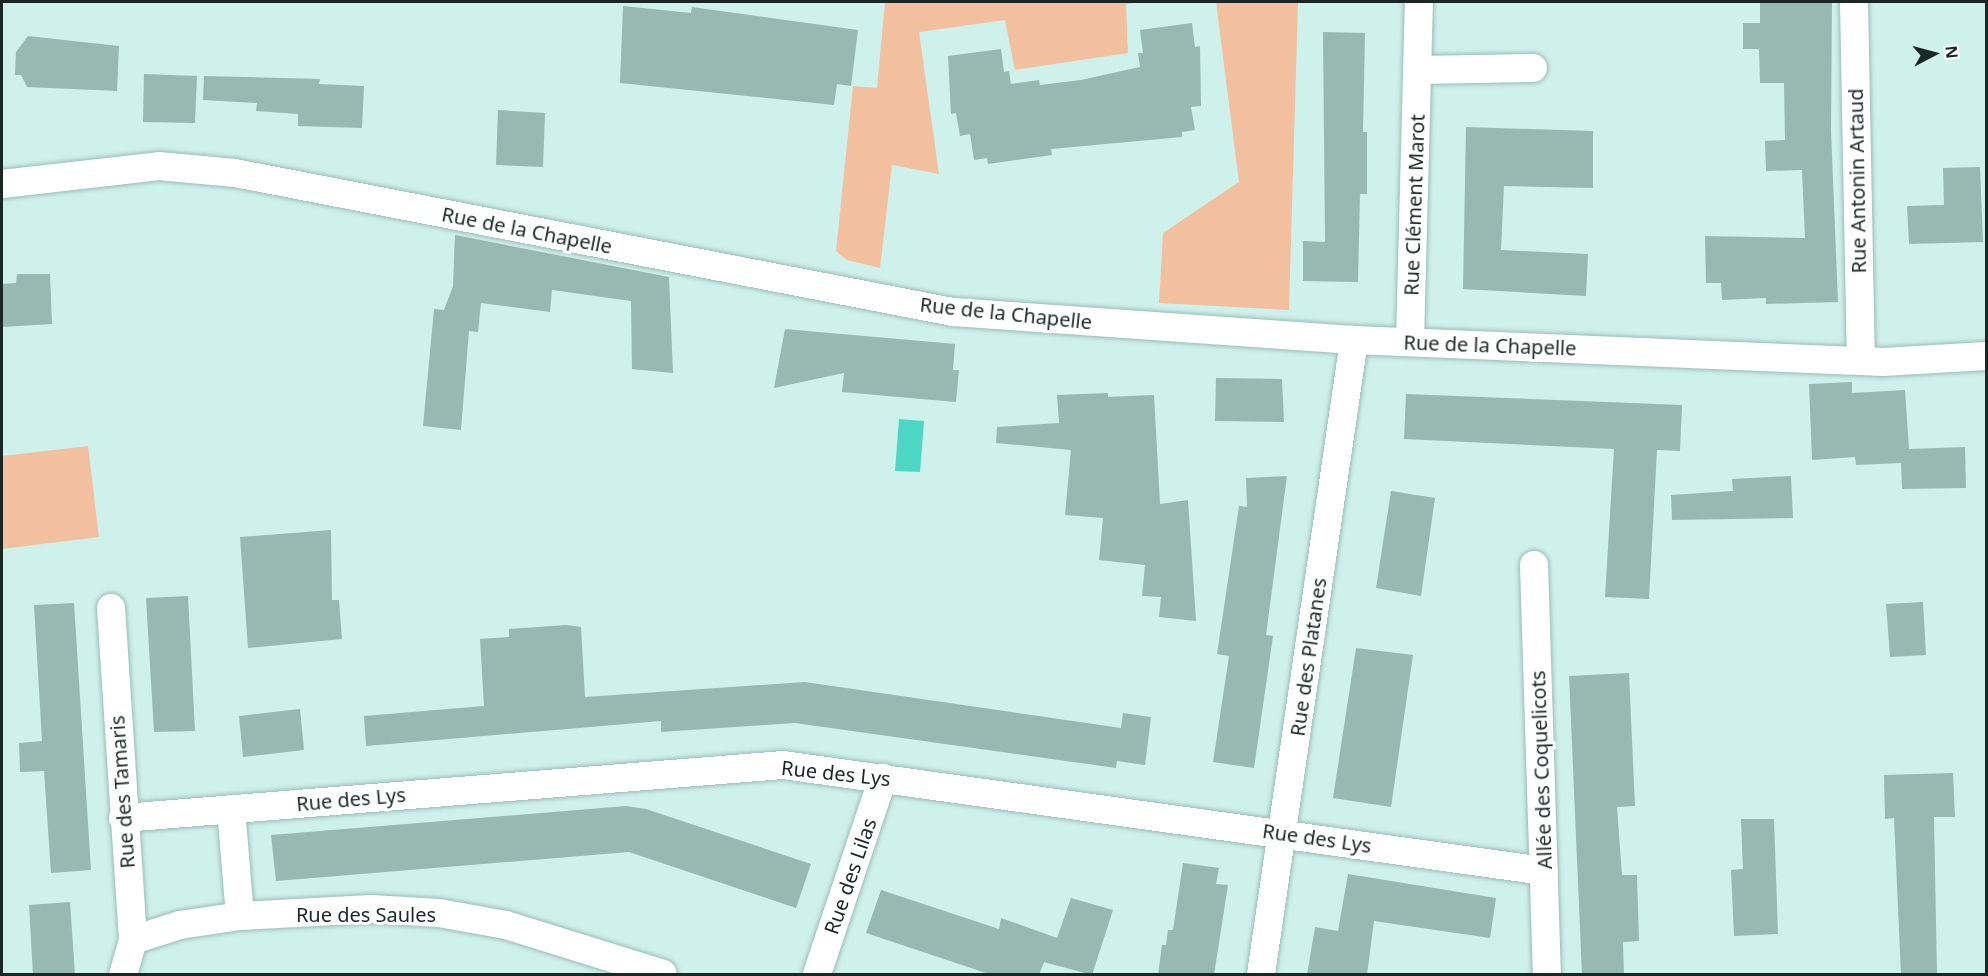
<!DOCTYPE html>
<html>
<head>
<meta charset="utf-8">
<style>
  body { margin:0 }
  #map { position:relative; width:1988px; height:976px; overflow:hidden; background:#cff1eb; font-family:"Noto Sans",sans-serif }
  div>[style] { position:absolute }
  .green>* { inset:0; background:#f2c09f }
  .water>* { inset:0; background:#4ed6c4 }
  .building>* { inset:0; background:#98b8b2 }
  .roads { filter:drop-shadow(0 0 2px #9cbcb6) drop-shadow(0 0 2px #9cbcb6) }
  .street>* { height:28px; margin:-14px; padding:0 14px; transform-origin:14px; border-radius:14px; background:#fff }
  span { translate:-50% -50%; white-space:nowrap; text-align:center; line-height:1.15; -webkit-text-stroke:6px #fff; paint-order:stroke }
  .street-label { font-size:20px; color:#1a2725 }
  .frame { position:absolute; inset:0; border:3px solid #1a2725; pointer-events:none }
  .north { position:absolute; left:1904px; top:24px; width:60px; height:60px; -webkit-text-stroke:4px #fff; paint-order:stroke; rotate:84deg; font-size:16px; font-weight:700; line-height:24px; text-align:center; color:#1a2725 }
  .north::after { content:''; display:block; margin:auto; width:21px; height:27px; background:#1a2725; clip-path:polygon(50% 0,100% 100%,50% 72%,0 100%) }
</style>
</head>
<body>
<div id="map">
  <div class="green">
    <div style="clip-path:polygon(885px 2px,1144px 2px,1126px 4px,1128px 53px,1015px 70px,1005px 20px,919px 32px,939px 174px,892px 165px,880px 268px,847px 260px,836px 251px,853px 86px,877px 88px)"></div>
    <div style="clip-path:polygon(1216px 2px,1298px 2px,1289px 310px,1159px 303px,1163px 233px,1239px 182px)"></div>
    <div style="clip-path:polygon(88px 446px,99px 537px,2px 549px,2px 456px)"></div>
  </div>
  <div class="water">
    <div style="clip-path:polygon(899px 419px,924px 421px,920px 472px,895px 471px)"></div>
  </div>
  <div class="building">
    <div style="clip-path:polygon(1760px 2px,1832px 2px,1831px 131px,1838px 302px,1766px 304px,1766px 298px,1722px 300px,1721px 283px,1706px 283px,1705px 236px,1805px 238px,1802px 170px,1766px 171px,1765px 141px,1785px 140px,1784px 83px,1760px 83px,1759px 49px,1743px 49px,1743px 23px,1760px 23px)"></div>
    <div style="clip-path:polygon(623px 6px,691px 13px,692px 7px,858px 30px,851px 86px,837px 84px,834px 105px,620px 83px)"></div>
    <div style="clip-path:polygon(1192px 23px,1195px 47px,1200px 46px,1201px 106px,1191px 107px,1195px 130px,1182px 132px,1182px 137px,1051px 149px,1052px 155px,988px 164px,987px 158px,974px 160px,970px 134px,960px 136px,956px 113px,951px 114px,948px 56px,1001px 49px,1004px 72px,1009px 71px,1011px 84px,1039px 80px,1040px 85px,1081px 80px,1140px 67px,1138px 53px,1143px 53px,1140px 30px)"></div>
    <div style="clip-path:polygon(1323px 32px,1365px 33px,1363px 132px,1367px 132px,1367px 194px,1360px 194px,1358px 282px,1303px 281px,1303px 241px,1325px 242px)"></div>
    <div style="clip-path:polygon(28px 36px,119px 46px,117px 91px,27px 87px,21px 75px,15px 75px,16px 52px)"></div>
    <div style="clip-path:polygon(144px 74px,197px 76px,195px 123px,143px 122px)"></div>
    <div style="clip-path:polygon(204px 76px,320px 79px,319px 84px,364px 86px,362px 128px,298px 126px,298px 114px,256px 111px,257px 103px,203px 100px)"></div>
    <div style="clip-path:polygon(498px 110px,545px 113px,543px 167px,496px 165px)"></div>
    <div style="clip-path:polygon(1466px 127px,1593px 131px,1593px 188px,1504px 186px,1501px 250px,1588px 254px,1586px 296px,1463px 289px)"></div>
    <div style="clip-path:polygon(1980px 167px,1983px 242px,1909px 244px,1907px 206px,1944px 205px,1943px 168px)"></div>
    <div style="clip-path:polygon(455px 235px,669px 277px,673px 373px,632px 369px,631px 301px,552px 290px,550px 312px,481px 303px,478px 332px,469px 331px,461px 430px,423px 426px,434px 309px,444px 310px,453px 286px)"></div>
    <div style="clip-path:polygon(17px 274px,50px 274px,52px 324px,2px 327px,2px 284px,16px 283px)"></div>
    <div style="clip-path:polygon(785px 329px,955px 344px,953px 370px,959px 370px,956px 402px,842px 392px,844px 373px,774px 388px)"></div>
    <div style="clip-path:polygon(1216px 378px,1282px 379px,1284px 422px,1215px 421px)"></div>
    <div style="clip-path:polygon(1852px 382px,1852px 393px,1905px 390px,1909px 449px,1965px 447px,1966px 488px,1902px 489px,1901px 463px,1856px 465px,1855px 457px,1812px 460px,1809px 384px)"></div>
    <div style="clip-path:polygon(1108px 393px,1108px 397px,1154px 395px,1160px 504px,1188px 500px,1196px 621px,1159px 617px,1161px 597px,1142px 596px,1145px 565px,1099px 560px,1103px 518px,1065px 515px,1071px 450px,996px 443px,997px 427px,1059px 423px,1057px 395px)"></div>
    <div style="clip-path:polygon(1406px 394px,1682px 405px,1680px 451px,1657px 450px,1649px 599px,1605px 597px,1614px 449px,1404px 439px)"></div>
    <div style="clip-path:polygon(1287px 476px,1266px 635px,1273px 636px,1254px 768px,1213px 762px,1229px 656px,1217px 654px,1239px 506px,1247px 507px,1246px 478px)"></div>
    <div style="clip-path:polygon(1791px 476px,1793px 518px,1672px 520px,1671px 495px,1733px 491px,1732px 479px)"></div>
    <div style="clip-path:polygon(1391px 491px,1435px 498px,1421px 596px,1376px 588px)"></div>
    <div style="clip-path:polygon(331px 530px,332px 600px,339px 600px,342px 639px,248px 648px,240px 537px)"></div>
    <div style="clip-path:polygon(188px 596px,195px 731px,154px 732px,146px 598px)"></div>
    <div style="clip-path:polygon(1923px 602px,1926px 655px,1890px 657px,1886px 604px)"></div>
    <div style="clip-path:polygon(74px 603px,91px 870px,51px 873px,44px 771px,20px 772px,19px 743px,42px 741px,34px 605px)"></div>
    <div style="clip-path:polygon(566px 625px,581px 627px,585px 697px,805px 682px,1121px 728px,1123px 713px,1151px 717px,1145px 765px,1117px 761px,1116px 768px,795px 723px,661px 732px,661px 721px,366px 746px,364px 716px,484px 706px,480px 639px,509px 637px,509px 629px)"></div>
    <div style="clip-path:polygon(1356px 648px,1413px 655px,1391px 807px,1333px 798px)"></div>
    <div style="clip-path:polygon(1629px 673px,1635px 806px,1617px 807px,1622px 875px,1637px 875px,1639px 941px,1623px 942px,1624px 975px,1582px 975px,1569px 676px)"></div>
    <div style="clip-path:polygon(300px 709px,304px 750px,243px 757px,239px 716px)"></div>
    <div style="clip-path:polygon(1953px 773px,1955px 817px,1934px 817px,1937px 975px,1901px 975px,1894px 818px,1885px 819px,1884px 775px)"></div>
    <div style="clip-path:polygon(626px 806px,646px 809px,811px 864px,796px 908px,629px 852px,276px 881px,271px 835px)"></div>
    <div style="clip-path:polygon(1741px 819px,1774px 819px,1778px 934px,1734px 936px,1731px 870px,1743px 869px)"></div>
    <div style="clip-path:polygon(1183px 863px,1219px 868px,1216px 884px,1228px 885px,1214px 975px,1158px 975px,1162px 945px,1166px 945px,1168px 930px,1173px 930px)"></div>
    <div style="clip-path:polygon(1348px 874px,1496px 898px,1490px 938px,1374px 921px,1367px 975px,1307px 975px,1315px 927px,1338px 931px)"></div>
    <div style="clip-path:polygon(881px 890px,999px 929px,1001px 918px,1057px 938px,1071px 898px,1113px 910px,1092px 975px,1044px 962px,1039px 975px,992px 975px,866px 933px)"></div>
    <div style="clip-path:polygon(70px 902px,75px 975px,33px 975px,29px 905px)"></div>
  </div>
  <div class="roads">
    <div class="street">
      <div style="left:1854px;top:2px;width:359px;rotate:88.9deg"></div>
      <div style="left:1417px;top:70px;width:116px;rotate:-1deg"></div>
      <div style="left:2px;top:184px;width:158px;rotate:-6.5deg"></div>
      <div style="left:159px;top:166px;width:76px;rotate:5.3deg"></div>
      <div style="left:235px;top:173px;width:731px;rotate:10.96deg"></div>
      <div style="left:953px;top:312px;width:402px;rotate:4deg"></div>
      <div style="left:1354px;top:340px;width:529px;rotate:2.38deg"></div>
      <div style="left:1883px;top:362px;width:103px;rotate:-3.3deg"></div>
      <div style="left:1410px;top:341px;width:339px;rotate:-88.5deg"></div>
      <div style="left:1534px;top:565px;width:409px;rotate:88.2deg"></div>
      <div style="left:111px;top:608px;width:333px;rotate:86.2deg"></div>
      <div style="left:133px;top:940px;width:35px;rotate:106deg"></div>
      <div style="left:231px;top:809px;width:107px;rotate:85.2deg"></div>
      <div style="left:123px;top:818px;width:662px;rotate:-4.59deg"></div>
      <div style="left:783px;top:765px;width:768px;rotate:7.93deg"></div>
      <div style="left:133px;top:940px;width:49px;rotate:-17.7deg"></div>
      <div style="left:180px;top:925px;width:61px;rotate:-8.5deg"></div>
      <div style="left:240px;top:916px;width:131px;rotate:-3.1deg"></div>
      <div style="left:371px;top:909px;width:68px;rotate:3.4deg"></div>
      <div style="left:439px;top:913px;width:68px;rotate:10.2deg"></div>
      <div style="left:506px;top:925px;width:164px;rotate:17.3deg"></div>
      <div style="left:817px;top:974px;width:207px;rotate:-71.4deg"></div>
      <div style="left:1261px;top:974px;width:641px;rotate:-81.65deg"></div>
    </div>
  </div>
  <div class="street-label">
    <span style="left:1857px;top:181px;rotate:-91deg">Rue Antonin Artaud</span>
    <span style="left:1414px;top:205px;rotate:-88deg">Rue Clément Marot</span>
    <span style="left:527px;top:230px;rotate:11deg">Rue de la Chapelle</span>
    <span style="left:1006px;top:313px;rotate:6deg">Rue de la Chapelle</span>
    <span style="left:1490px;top:345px;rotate:2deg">Rue de la Chapelle</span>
    <span style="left:1308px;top:657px;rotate:-82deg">Rue des Platanes</span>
    <span style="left:1541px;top:770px;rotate:-92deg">Allée des Coquelicots</span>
    <span style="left:836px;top:773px;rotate:6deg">Rue des Lys</span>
    <span style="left:122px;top:792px;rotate:-94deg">Rue des Tamaris</span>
    <span style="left:351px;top:799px;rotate:-5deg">Rue des Lys</span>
    <span style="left:1317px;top:838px;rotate:8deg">Rue des Lys</span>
    <span style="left:850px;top:876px;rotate:-71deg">Rue des Lilas</span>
    <span style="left:366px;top:914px">Rue des Saules</span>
  </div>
  <div class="frame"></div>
  <div class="north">N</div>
</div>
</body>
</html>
